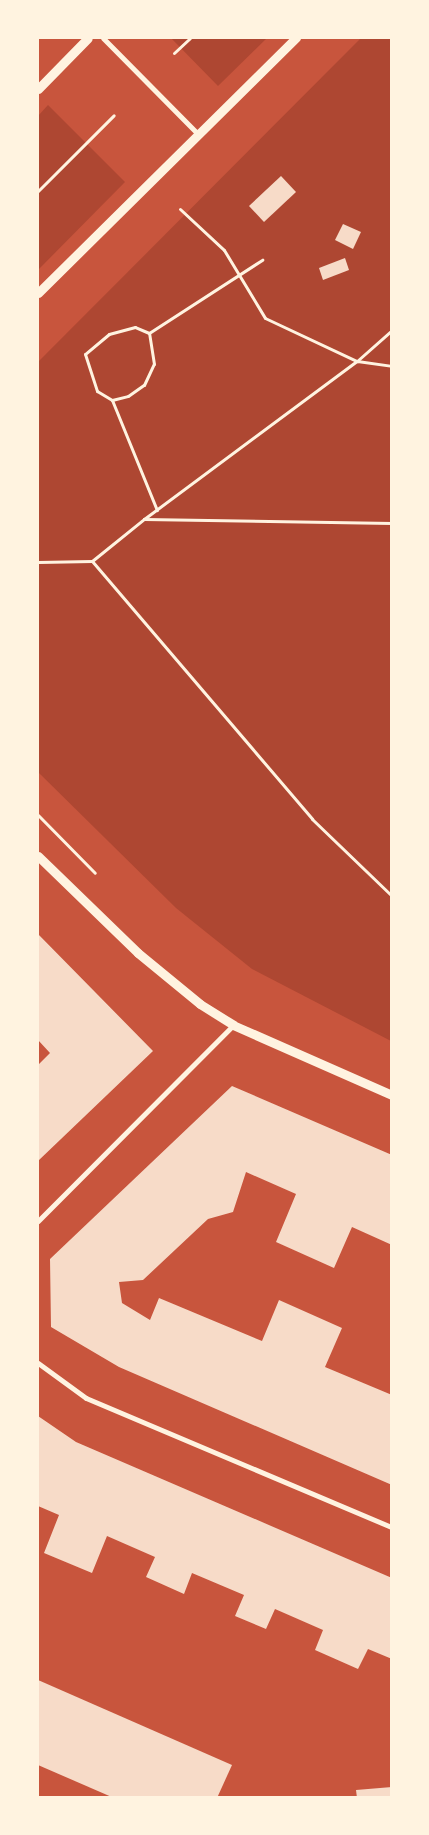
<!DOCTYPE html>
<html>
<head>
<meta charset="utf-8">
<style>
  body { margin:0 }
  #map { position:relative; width:429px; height:1835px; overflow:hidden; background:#c8553d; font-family:"Sofia Sans Condensed",sans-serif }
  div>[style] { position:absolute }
  .green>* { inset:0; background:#ae4732 }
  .building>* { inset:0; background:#f7dbc8 }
  .path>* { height:3px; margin:-1.5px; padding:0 1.5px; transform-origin:1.5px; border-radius:1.5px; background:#fff3e0 }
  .minor>* { height:5px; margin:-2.5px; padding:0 2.5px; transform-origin:2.5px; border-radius:2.5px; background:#fff3e0 }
  .tertiary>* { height:9px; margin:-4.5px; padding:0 4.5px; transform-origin:4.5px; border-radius:4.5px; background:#fff3e0 }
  span { translate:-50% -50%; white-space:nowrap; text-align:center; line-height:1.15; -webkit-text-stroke:4px #fff3e0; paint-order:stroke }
  .frame { position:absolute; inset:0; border:39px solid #fff3e0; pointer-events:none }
</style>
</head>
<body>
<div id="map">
  <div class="green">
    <div style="clip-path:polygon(171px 38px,267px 38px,218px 86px)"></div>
    <div style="clip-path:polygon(361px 38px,391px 38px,391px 1041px,252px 969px,176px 908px,38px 772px,38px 362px)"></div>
    <div style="clip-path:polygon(48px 105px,125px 182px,38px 270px,38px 116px)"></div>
  </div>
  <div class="building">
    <div style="clip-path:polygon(281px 176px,296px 192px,264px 222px,249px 206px)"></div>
    <div style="clip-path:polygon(343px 224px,361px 232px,353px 249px,335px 240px)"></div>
    <div style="clip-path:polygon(345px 258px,349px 270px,323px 280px,319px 268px)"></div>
    <div style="clip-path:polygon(38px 934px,153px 1051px,38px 1161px,38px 1065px,50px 1053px,38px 1040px)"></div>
    <div style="clip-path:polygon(232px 1086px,392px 1155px,392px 1245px,352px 1227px,334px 1268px,276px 1242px,296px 1194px,246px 1172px,233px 1212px,208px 1219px,143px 1280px,119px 1282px,122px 1303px,150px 1320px,159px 1298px,262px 1341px,279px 1300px,342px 1328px,325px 1367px,392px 1395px,392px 1485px,119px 1367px,51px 1327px,50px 1259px)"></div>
    <div style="clip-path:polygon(38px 1416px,76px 1442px,392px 1578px,392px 1659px,368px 1649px,358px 1669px,315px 1650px,323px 1630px,275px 1609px,266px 1629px,235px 1616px,244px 1595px,192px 1573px,184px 1594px,146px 1577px,155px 1557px,107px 1536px,92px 1573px,44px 1553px,59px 1515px,38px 1506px)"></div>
    <div style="clip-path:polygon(38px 1680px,232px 1765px,217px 1798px,114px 1798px,38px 1765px)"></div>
    <div style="clip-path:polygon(392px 1787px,392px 1798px,357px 1798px,356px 1790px)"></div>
  </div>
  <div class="path">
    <div style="left:174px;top:53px;width:22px;rotate:-43deg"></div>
    <div style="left:38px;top:191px;width:107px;rotate:-45deg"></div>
    <div style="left:180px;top:209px;width:60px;rotate:43deg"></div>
    <div style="left:224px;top:250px;width:79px;rotate:58.9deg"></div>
    <div style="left:265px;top:318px;width:102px;rotate:25.1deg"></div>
    <div style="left:357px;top:361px;width:35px;rotate:8deg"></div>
    <div style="left:149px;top:333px;width:135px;rotate:-32.9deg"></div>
    <div style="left:112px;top:400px;width:16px;rotate:-14deg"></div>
    <div style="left:128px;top:396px;width:19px;rotate:-35deg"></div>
    <div style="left:144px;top:385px;width:23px;rotate:-65deg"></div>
    <div style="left:154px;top:364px;width:31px;rotate:-99deg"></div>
    <div style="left:149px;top:333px;width:15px;rotate:-157deg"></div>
    <div style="left:135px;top:327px;width:27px;rotate:165deg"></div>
    <div style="left:109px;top:334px;width:31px;rotate:140deg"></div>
    <div style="left:85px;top:354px;width:39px;rotate:72deg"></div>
    <div style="left:97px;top:391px;width:17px;rotate:31deg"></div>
    <div style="left:112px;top:400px;width:119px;rotate:67.8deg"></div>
    <div style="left:144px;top:519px;width:265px;rotate:-36.6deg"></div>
    <div style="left:357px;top:361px;width:47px;rotate:-41.5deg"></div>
    <div style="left:92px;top:561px;width:339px;rotate:49.5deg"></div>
    <div style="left:312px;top:819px;width:111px;rotate:43.9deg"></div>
    <div style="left:38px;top:562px;width:54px;rotate:-1.1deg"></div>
    <div style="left:92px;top:561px;width:67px;rotate:-38.9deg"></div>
    <div style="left:144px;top:519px;width:248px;rotate:0.9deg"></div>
    <div style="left:38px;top:815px;width:81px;rotate:45.5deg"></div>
  </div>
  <div class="minor">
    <div style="left:103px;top:38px;width:135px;rotate:45.3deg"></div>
    <div style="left:38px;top:1221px;width:276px;rotate:-45.1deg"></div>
    <div style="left:38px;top:1363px;width:59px;rotate:36.1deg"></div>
    <div style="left:86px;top:1398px;width:332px;rotate:22.9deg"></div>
  </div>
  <div class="tertiary">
    <div style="left:38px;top:89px;width:71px;rotate:-45.6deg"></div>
    <div style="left:38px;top:293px;width:363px;rotate:-44.7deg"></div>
    <div style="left:38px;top:856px;width:139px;rotate:44.1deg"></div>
    <div style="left:138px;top:953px;width:80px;rotate:39.4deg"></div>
    <div style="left:200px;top:1004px;width:39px;rotate:32deg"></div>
    <div style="left:233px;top:1025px;width:174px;rotate:23.8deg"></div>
  </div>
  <div class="frame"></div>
</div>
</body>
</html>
